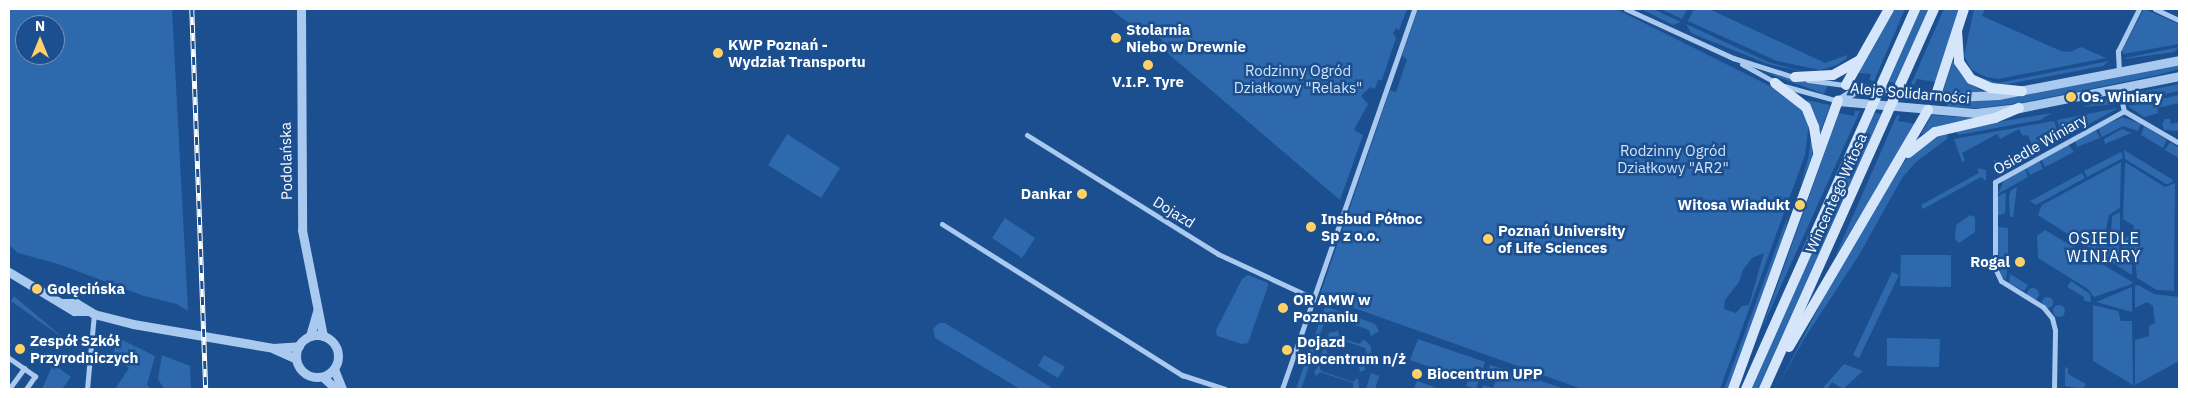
<!DOCTYPE html>
<html>
<head>
<meta charset="utf-8">
<style>
  body { margin:0 }
  #map { position:relative; width:2188px; height:398px; overflow:hidden; background:#1b4f8f; font-family:"IBM Plex Sans",sans-serif }
  div>[style] { position:absolute }
  .green>* { inset:0; background:#2e69ad }
  .round { border-radius:50% }
  .minor>* { height:5px; margin:-2.5px; padding:0 2.5px; transform-origin:2.5px; border-radius:2.5px; background:#a9c9ee }
  .tertiary>* { height:9px; margin:-4.5px; padding:0 4.5px; transform-origin:4.5px; border-radius:4.5px; background:#a9c9ee }
  .tertiary>.ring { margin:-4.5px; padding:0; box-sizing:content-box; background:none; border:9px solid #a9c9ee; border-radius:50% }
  .secondary>* { height:10px; margin:-5px; padding:0 5px; transform-origin:5px; border-radius:5px; background:#d6e6fa }
  .rail>* { height:4.5px; margin-top:-2.25px; transform-origin:0; background:repeating-linear-gradient(90deg,#1b4f8f 0 8px,#fff 0 16px); box-sizing:border-box; border-block:1px solid #fff }
  .dots>* { width:14px; height:14px; translate:-50% -50%; box-sizing:border-box; border:2px solid #1b4f8f; border-radius:50% }
  span { translate:-50% -50%; white-space:nowrap; text-align:center; line-height:1.15; -webkit-text-stroke:5px #1b4f8f; paint-order:stroke }
  .poi-label { font-size:15px; color:#fff; font-weight:700 }
  .left { translate:0 -50%; text-align:left }
  .right { translate:-100% -50%; text-align:right }
  .park-label { font-size:15px; color:#cfe3fa }
  .street-label { font-size:15px; color:#fff }
  .neighbourhood-label { font-size:16px; color:#fff; letter-spacing:1px }
  .frame { position:absolute; inset:0; border:10px solid #fff; pointer-events:none }
  .north { position:absolute; left:15px; top:15px; width:50px; height:50px; box-sizing:border-box; background:#1b4f8f; border:1px solid #7695bc; border-radius:50%; rotate:0deg; font-size:14px; font-weight:700; line-height:20px; text-align:center; color:#fff }
  .north::after { content:''; display:block; margin:auto; width:18px; height:22px; background:#ffd166; clip-path:polygon(50% 0,100% 100%,50% 72%,0 100%) }
</style>
</head>
<body>
<div id="map">
  <div class="green">
    <div style="clip-path:polygon(evenodd,9px 9px,172px 9px,188px 311px,177px 304px,144px 296px,58px 264px,18px 253px,9px 245px,9px 9px,25px 25px,55px 25px,55px 55px,25px 55px,25px 25px)"></div>
    <div style="clip-path:polygon(1110px 9px,1407px 9px,1399px 30px,1396px 28px,1393px 33px,1396px 38px,1382px 80px,1378px 80px,1375px 89px,1370px 87px,1361px 96px,1368px 104px,1354px 130px,1363px 135px,1340px 200px,1158px 45px,1162px 40px,1154px 33px,1149px 38px)"></div>
    <div style="clip-path:polygon(evenodd,1418px 9px,1616px 9px,1782px 92px,1801px 107px,1809px 122px,1805px 155px,1720px 389px,1582px 389px,1323px 297px,1321px 292px,1390px 90px,1396px 92px,1407px 59px,1402px 56px,1418px 9px,1764px 253px,1749px 305px,1742px 306px,1736px 313px,1724px 309px,1725px 300px,1739px 282px,1743px 270px,1752px 258px,1764px 253px)"></div>
    <div style="clip-path:polygon(1641px 9px,1653px 9px,1681px 22px,1673px 25px)"></div>
    <div style="clip-path:polygon(1661px 9px,1687px 9px,1682px 19px)"></div>
    <div style="clip-path:polygon(1694px 9px,1709px 9px,1825px 63px,1847px 55px,1847px 58px,1837px 65px,1820px 70px,1777px 61px,1688px 21px)"></div>
    <div style="clip-path:polygon(1894px 9px,1905px 9px,1874px 81px,1869px 80px,1871px 74px,1857px 73px)"></div>
    <div style="clip-path:polygon(1921px 9px,1929px 9px,1896px 83px,1888px 82px)"></div>
    <div style="clip-path:polygon(1944px 9px,1959px 9px,1936px 82px,1917px 79px,1914px 85px,1911px 84px)"></div>
    <div style="clip-path:polygon(1974px 9px,1985px 9px,1982px 16px,2061px 51px,2070px 52px,2081px 47px,2106px 58px,1998px 79px,1986px 77px,1972px 70px,1964px 56px)"></div>
    <div style="clip-path:polygon(2144px 9px,2179px 24px,2179px 44px,2123px 54px,2122px 50px)"></div>
    <div style="clip-path:polygon(1686px 24px,1768px 62px,1809px 73px,1768px 64px,1691px 33px)"></div>
    <div style="clip-path:polygon(2179px 47px,2174px 52px,2125px 59px,2125px 58px)"></div>
    <div style="clip-path:polygon(1953px 60px,1964px 78px,1983px 92px,1943px 92px)"></div>
    <div style="clip-path:polygon(2109px 61px,2103px 66px,2003px 85px,1979px 81px,1974px 75px,1998px 83px)"></div>
    <div style="clip-path:polygon(2179px 64px,2179px 69px,2158px 75px,2026px 102px,1981px 108px,1946px 107px,1950px 101px,2012px 97px)"></div>
    <div style="clip-path:polygon(1764px 72px,1799px 81px,1828px 85px,1824px 94px)"></div>
    <div style="clip-path:polygon(2179px 84px,2179px 91px,2128px 102px,2129px 97px,2135px 93px)"></div>
    <div style="clip-path:polygon(2179px 95px,2179px 103px,2157px 108px,2158px 113px,2144px 117px,2128px 106px)"></div>
    <div style="clip-path:polygon(2111px 98px,2118px 104px,2082px 107px,2109px 99px)"></div>
    <div style="clip-path:polygon(1806px 100px,1830px 105px,1820px 133px)"></div>
    <div style="clip-path:polygon(2118px 108px,2080px 129px,2073px 123px,2061px 132px,2057px 120px)"></div>
    <div style="clip-path:polygon(1855px 111px,1860px 111px,1762px 328px,1839px 113px,1854px 116px)"></div>
    <div style="clip-path:polygon(1875px 113px,1882px 114px,1758px 389px,1751px 389px)"></div>
    <div style="clip-path:polygon(2052px 113px,2040px 120px,1958px 135px,1954px 129px)"></div>
    <div style="clip-path:polygon(1897px 115px,1900px 116px,1898px 121px,1916px 124px,1835px 257px)"></div>
    <div style="clip-path:polygon(1932px 115px,1955px 117px,1980px 117px,1921px 134px)"></div>
    <div style="clip-path:polygon(2123px 117px,2141px 124px,2138px 131px,2123px 126px,2102px 137px,2098px 128px)"></div>
    <div style="clip-path:polygon(2165px 119px,2170px 119px,2171px 124px,2179px 122px,2179px 131px,2164px 130px,2162px 124px)"></div>
    <div style="clip-path:polygon(2054px 121px,2059px 135px,1994px 169px,1994px 159px,1999px 163px,2032px 145px,2028px 135px,2023px 136px,2019px 129px,2000px 139px,1997px 134px,1962px 153px,1965px 161px,1962px 162px,1954px 139px)"></div>
    <div style="clip-path:polygon(2144px 126px,2167px 140px,2163px 148px,2141px 135px)"></div>
    <div style="clip-path:polygon(2122px 129px,2131px 133px,2105px 144px,2104px 139px)"></div>
    <div style="clip-path:polygon(2096px 130px,2100px 138px,2077px 147px,2075px 141px)"></div>
    <div style="clip-path:polygon(1948px 131px,1947px 139px,1916px 162px,1902px 178px,1859px 255px,1804px 339px,1776px 389px,1835px 276px,1902px 165px,1916px 147px)"></div>
    <div style="clip-path:polygon(1812px 133px,1812px 157px,1800px 186px,1808px 159px)"></div>
    <div style="clip-path:polygon(787px 134px,840px 168px,821px 198px,768px 165px)"></div>
    <div style="clip-path:polygon(2170px 142px,2179px 148px,2179px 158px,2165px 150px)"></div>
    <div style="clip-path:polygon(2068px 144px,2074px 152px,2045px 167px,2041px 159px)"></div>
    <div style="clip-path:polygon(2124px 150px,2173px 180px,2171px 183px,2166px 184px,2125px 159px)"></div>
    <div style="clip-path:polygon(2121px 152px,2123px 158px,2087px 177px,2084px 171px)"></div>
    <div style="clip-path:polygon(2039px 160px,2043px 169px,2030px 175px,2026px 168px)"></div>
    <div style="clip-path:polygon(2121px 162px,2120px 208px,2109px 215px,2106px 229px,2109px 236px,2119px 241px,2119px 254px,2132px 260px,2132px 275px,2038px 215px,2042px 205px)"></div>
    <div style="clip-path:polygon(2125px 162px,2165px 187px,2175px 183px,2174px 291px,2157px 290px,2137px 278px,2135px 258px,2122px 251px,2122px 240px,2133px 233px,2134px 226px,2123px 219px)"></div>
    <div style="clip-path:polygon(1977px 168px,1986px 170px,1986px 181px,1981px 177px,1923px 209px,1921px 205px,1979px 173px)"></div>
    <div style="clip-path:polygon(2025px 168px,2028px 177px,1998px 194px,2004px 180px)"></div>
    <div style="clip-path:polygon(2082px 173px,2085px 178px,2036px 205px,2030px 201px)"></div>
    <div style="clip-path:polygon(2017px 187px,2013px 217px,2010px 217px,2009px 195px,2011px 190px)"></div>
    <div style="clip-path:polygon(2006px 192px,2005px 213px,1997px 216px,1997px 197px)"></div>
    <div style="clip-path:polygon(2120px 212px,2120px 238px,2111px 234px,2112px 216px)"></div>
    <div style="clip-path:polygon(1788px 215px,1784px 236px,1730px 389px,1724px 389px)"></div>
    <div style="clip-path:polygon(1970px 215px,1975px 217px,1975px 232px,1959px 243px,1955px 239px,1956px 225px)"></div>
    <div style="clip-path:polygon(1005px 218px,1035px 238px,1022px 258px,992px 238px)"></div>
    <div style="clip-path:polygon(1997px 227px,2008px 228px,2008px 262px,1999px 262px)"></div>
    <div style="clip-path:polygon(2045px 230px,2132px 282px,2132px 284px,2094px 297px,2088px 289px,2038px 258px,2037px 236px)"></div>
    <div style="clip-path:polygon(1901px 255px,1951px 255px,1951px 287px,1900px 286px)"></div>
    <div style="clip-path:polygon(1999px 264px,2008px 264px,2006px 280px,2001px 275px)"></div>
    <div style="clip-path:polygon(1892px 272px,1899px 275px,1859px 358px,1853px 355px)"></div>
    <div style="clip-path:polygon(2010px 274px,2028px 285px,2024px 291px,2009px 283px)"></div>
    <div style="clip-path:polygon(1248px 275px,1268px 283px,1268px 286px,1248px 343px,1242px 344px,1217px 336px,1216px 330px,1242px 279px)"></div>
    <div style="clip-path:polygon(2071px 281px,2090px 294px,2091px 302px,2084px 301px,2084px 297px,2067px 287px)"></div>
    <div style="clip-path:polygon(2138px 285px,2154px 294px,2179px 297px,2179px 361px,2135px 385px,2135px 340px,2149px 336px,2149px 326px,2155px 323px,2153px 306px,2147px 302px,2135px 308px,2135px 286px)"></div>
    <div style="clip-path:polygon(2132px 287px,2132px 312px,2096px 302px)"></div>
    <div class="round" style="left:2027px;top:288px;width:12px;height:12px"></div>
    <div style="clip-path:polygon(14px 296px,67px 341px,11px 301px)"></div>
    <div class="round" style="left:2041.5px;top:296.5px;width:11px;height:11px"></div>
    <div class="round" style="left:2053px;top:305px;width:12px;height:12px"></div>
    <div style="clip-path:polygon(2093px 305px,2118px 311px,2121px 321px,2132px 321px,2133px 385px,2093px 361px)"></div>
    <div style="clip-path:polygon(1325px 306px,1375px 324px,1379px 331px,1371px 336px,1369px 330px,1327px 315px,1301px 389px,1296px 389px)"></div>
    <div style="clip-path:polygon(939px 323px,945px 323px,1054px 389px,1020px 389px,935px 338px,933px 329px)"></div>
    <div style="clip-path:polygon(1338px 331px,1340px 338px,1360px 344px,1362px 340px,1366px 341px,1371px 346px,1371px 353px,1367px 354px,1365px 348px,1333px 337px,1327px 341px,1329px 333px)"></div>
    <div style="clip-path:polygon(118px 338px,155px 356px,147px 385px,151px 389px,115px 389px,129px 368px,112px 357px)"></div>
    <div style="clip-path:polygon(1887px 338px,1940px 339px,1939px 367px,1887px 366px)"></div>
    <div style="clip-path:polygon(1418px 339px,1485px 362px,1476px 389px,1466px 386px,1468px 380px,1410px 360px)"></div>
    <div style="clip-path:polygon(1326px 347px,1327px 353px,1360px 364px,1365px 360px,1365px 370px,1360px 372px,1359px 366px,1327px 354px,1322px 359px,1320px 355px)"></div>
    <div style="clip-path:polygon(162px 355px,190px 366px,191px 389px,164px 389px,158px 379px)"></div>
    <div style="clip-path:polygon(1044px 355px,1065px 367px,1058px 378px,1038px 366px)"></div>
    <div style="clip-path:polygon(53px 364px,71px 377px,62px 389px,42px 389px)"></div>
    <div style="clip-path:polygon(1844px 364px,1863px 371px,1843px 389px,1832px 382px,1827px 389px,1822px 389px)"></div>
    <div style="clip-path:polygon(1319px 365px,1321px 371px,1353px 382px,1358px 378px,1359px 388px,1353px 389px,1353px 383px,1320px 372px,1316px 376px,1314px 372px)"></div>
    <div style="clip-path:polygon(1490px 365px,1553px 385px,1565px 389px,1482px 389px,1483px 385px,1493px 388px,1497px 377px,1487px 373px)"></div>
    <div style="clip-path:polygon(2065px 367px,2068px 368px,2068px 374px,2086px 384px,2083px 389px,2065px 386px)"></div>
    <div style="clip-path:polygon(1371px 373px,1379px 376px,1375px 389px,1366px 389px)"></div>
    <div style="clip-path:polygon(1417px 381px,1440px 389px,1414px 389px)"></div>
  </div>
  <div class="minor">
    <div style="left:1626px;top:9px;width:118px;rotate:24.6deg"></div>
    <div style="left:1733px;top:58px;width:67px;rotate:17.4deg"></div>
    <div style="left:2155px;top:9px;width:26px;rotate:25deg"></div>
    <div style="left:1742px;top:64px;width:39px;rotate:29deg"></div>
    <div style="left:2119px;top:72px;width:21px;rotate:-93deg"></div>
    <div style="left:2118px;top:51px;width:47px;rotate:-63.4deg"></div>
    <div style="left:1808px;top:80px;width:51px;rotate:7.8deg"></div>
    <div style="left:1784px;top:86px;width:56px;rotate:15.5deg"></div>
    <div style="left:2119px;top:88px;width:24px;rotate:78deg"></div>
    <div style="left:2124px;top:111px;width:64px;rotate:30.2deg"></div>
    <div style="left:1027px;top:135px;width:225px;rotate:31.9deg"></div>
    <div style="left:1218px;top:254px;width:105px;rotate:24.9deg"></div>
    <div style="left:942px;top:224px;width:284px;rotate:32.2deg"></div>
    <div style="left:1182px;top:375px;width:45px;rotate:18deg"></div>
    <div style="left:9px;top:358px;width:32px;rotate:35deg"></div>
    <div style="left:35px;top:376px;width:16px;rotate:125deg"></div>
    <div style="left:9px;top:389px;width:26px;rotate:-54deg"></div>
    <div style="left:87px;top:389px;width:75px;rotate:-84.7deg"></div>
    <div style="left:1282px;top:389px;width:402px;rotate:-70.8deg"></div>
    <div style="left:2054px;top:389px;width:59px;rotate:-89deg"></div>
    <div style="left:2055px;top:330px;width:12px;rotate:-104deg"></div>
    <div style="left:2052px;top:318px;width:14px;rotate:-129deg"></div>
    <div style="left:2043px;top:307px;width:49px;rotate:-148.2deg"></div>
    <div style="left:2001px;top:281px;width:14px;rotate:-115deg"></div>
    <div style="left:1995px;top:268px;width:86px;rotate:-90deg"></div>
    <div style="left:1995px;top:182px;width:147px;rotate:-28.8deg"></div>
  </div>
  <div class="tertiary">
    <div style="left:301px;top:9px;width:221px;rotate:89.7deg"></div>
    <div style="left:302px;top:230px;width:108px;rotate:78.8deg"></div>
    <div style="left:1838px;top:101px;width:25px;rotate:-32deg"></div>
    <div style="left:1859px;top:88px;width:95px;rotate:5.4deg"></div>
    <div style="left:1954px;top:97px;width:44px;rotate:-2.6deg"></div>
    <div style="left:1998px;top:95px;width:184px;rotate:-10.9deg"></div>
    <div style="left:1838px;top:101px;width:139px;rotate:5deg"></div>
    <div style="left:1976px;top:113px;width:43px;rotate:-6.6deg"></div>
    <div style="left:2019px;top:108px;width:163px;rotate:-11.3deg"></div>
    <div style="left:9px;top:272px;width:76px;rotate:31deg"></div>
    <div style="left:74px;top:311px;width:13px"></div>
    <div style="left:64px;top:303px;width:12px"></div>
    <div style="left:76px;top:303px;width:21px;rotate:31deg"></div>
    <div style="left:94px;top:314px;width:40px;rotate:14.4deg"></div>
    <div style="left:133px;top:324px;width:142px;rotate:9.7deg"></div>
    <div style="left:273px;top:348px;width:26px;rotate:-4deg"></div>
    <div class="ring" style="left:296px;top:335px;width:33px;height:33px"></div>
    <div style="left:310px;top:336px;width:26px;rotate:-74deg"></div>
    <div style="left:274px;top:349px;width:24px;rotate:24deg"></div>
    <div style="left:334px;top:369px;width:22px;rotate:68deg"></div>
    <div style="left:323px;top:377px;width:18px;rotate:43deg"></div>
  </div>
  <div class="secondary">
    <div style="left:1957px;top:31px;width:31px;rotate:86deg"></div>
    <div style="left:1959px;top:62px;width:21px;rotate:55deg"></div>
    <div style="left:1971px;top:79px;width:22px;rotate:24deg"></div>
    <div style="left:1991px;top:88px;width:31px;rotate:6deg"></div>
    <div style="left:1795px;top:77px;width:38px;rotate:-3deg"></div>
    <div style="left:1833px;top:75px;width:29px;rotate:-29deg"></div>
    <div style="left:1775px;top:83px;width:39px;rotate:38deg"></div>
    <div style="left:1806px;top:107px;width:22px;rotate:68deg"></div>
    <div style="left:1814px;top:127px;width:25px;rotate:81deg"></div>
    <div style="left:1846px;top:85px;width:87px;rotate:-60.5deg"></div>
    <div style="left:1936px;top:95px;width:90px;rotate:-72deg"></div>
    <div style="left:1908px;top:153px;width:34px;rotate:-38deg"></div>
    <div style="left:1935px;top:132px;width:62px;rotate:-13.1deg"></div>
    <div style="left:1995px;top:118px;width:26px;rotate:-23deg"></div>
    <div style="left:1789px;top:347px;width:275px;rotate:-59.6deg"></div>
    <div style="left:1733px;top:389px;width:307px;rotate:-70deg"></div>
    <div style="left:1746px;top:389px;width:416px;rotate:-66deg"></div>
    <div style="left:1764px;top:389px;width:416px;rotate:-65.9deg"></div>
  </div>
  <div class="rail">
    <div style="left:192px;top:9px;width:380px;rotate:87.9deg"></div>
  </div>
  <div class="dots">
    <div style="left:1116px;top:38px;background:#ffd166"></div>
    <div style="left:718px;top:53px;background:#ffd166"></div>
    <div style="left:1148px;top:65px;background:#ffd166"></div>
    <div style="left:2071px;top:97px;background:#ffd166"></div>
    <div style="left:1082px;top:194px;background:#ffd166"></div>
    <div style="left:1800px;top:205px;background:#ffd166"></div>
    <div style="left:1311px;top:227px;background:#ffd166"></div>
    <div style="left:1488px;top:239px;background:#ffd166"></div>
    <div style="left:2020px;top:262px;background:#ffd166"></div>
    <div style="left:37px;top:289px;background:#ffd166"></div>
    <div style="left:1283px;top:308px;background:#ffd166"></div>
    <div style="left:20px;top:349px;background:#ffd166"></div>
    <div style="left:1287px;top:350px;background:#ffd166"></div>
    <div style="left:1417px;top:374px;background:#ffd166"></div>
  </div>
  <div class="poi-label">
    <span class="left" style="left:1126px;top:38px">Stolarnia<br>Niebo w Drewnie</span>
    <span class="left" style="left:728px;top:53px">KWP Poznań -<br>Wydział Transportu</span>
    <span style="left:1148px;top:82px">V.I.P. Tyre</span>
    <span class="left" style="left:2081px;top:97px">Os. Winiary</span>
    <span class="right" style="left:1072px;top:194px">Dankar</span>
    <span class="right" style="left:1790px;top:205px">Witosa Wiadukt</span>
    <span class="left" style="left:1321px;top:227px">Insbud Północ<br>Sp z o.o.</span>
    <span class="left" style="left:1498px;top:239px">Poznań University<br>of Life Sciences</span>
    <span class="right" style="left:2010px;top:262px">Rogal</span>
    <span class="left" style="left:47px;top:289px">Golęcińska</span>
    <span class="left" style="left:1293px;top:308px">OR AMW w<br>Poznaniu</span>
    <span class="left" style="left:30px;top:349px">Zespół Szkół<br>Przyrodniczych</span>
    <span class="left" style="left:1297px;top:350px">Dojazd<br>Biocentrum n/ż</span>
    <span class="left" style="left:1427px;top:374px">Biocentrum UPP</span>
  </div>
  <div class="park-label">
    <span style="left:1298px;top:79px">Rodzinny Ogród<br>Działkowy "Relaks"</span>
    <span style="left:1673px;top:159px">Rodzinny Ogród<br>Działkowy "AR2"</span>
  </div>
  <div class="street-label">
    <span style="left:1910px;top:93px;rotate:5deg">Aleje Solidarności</span>
    <span style="left:2040px;top:144px;rotate:-30deg">Osiedle Winiary</span>
    <span style="left:286px;top:161px;rotate:-91deg">Podolańska</span>
    <span style="left:1836px;top:193px;rotate:-66deg">Wincentego Witosa</span>
    <span style="left:1174px;top:212px;rotate:32deg">Dojazd</span>
  </div>
  <div class="neighbourhood-label">
    <span style="left:2104px;top:247px">OSIEDLE<br>WINIARY</span>
  </div>
  <div class="frame"></div>
  <div class="north">N</div>
</div>
</body>
</html>
